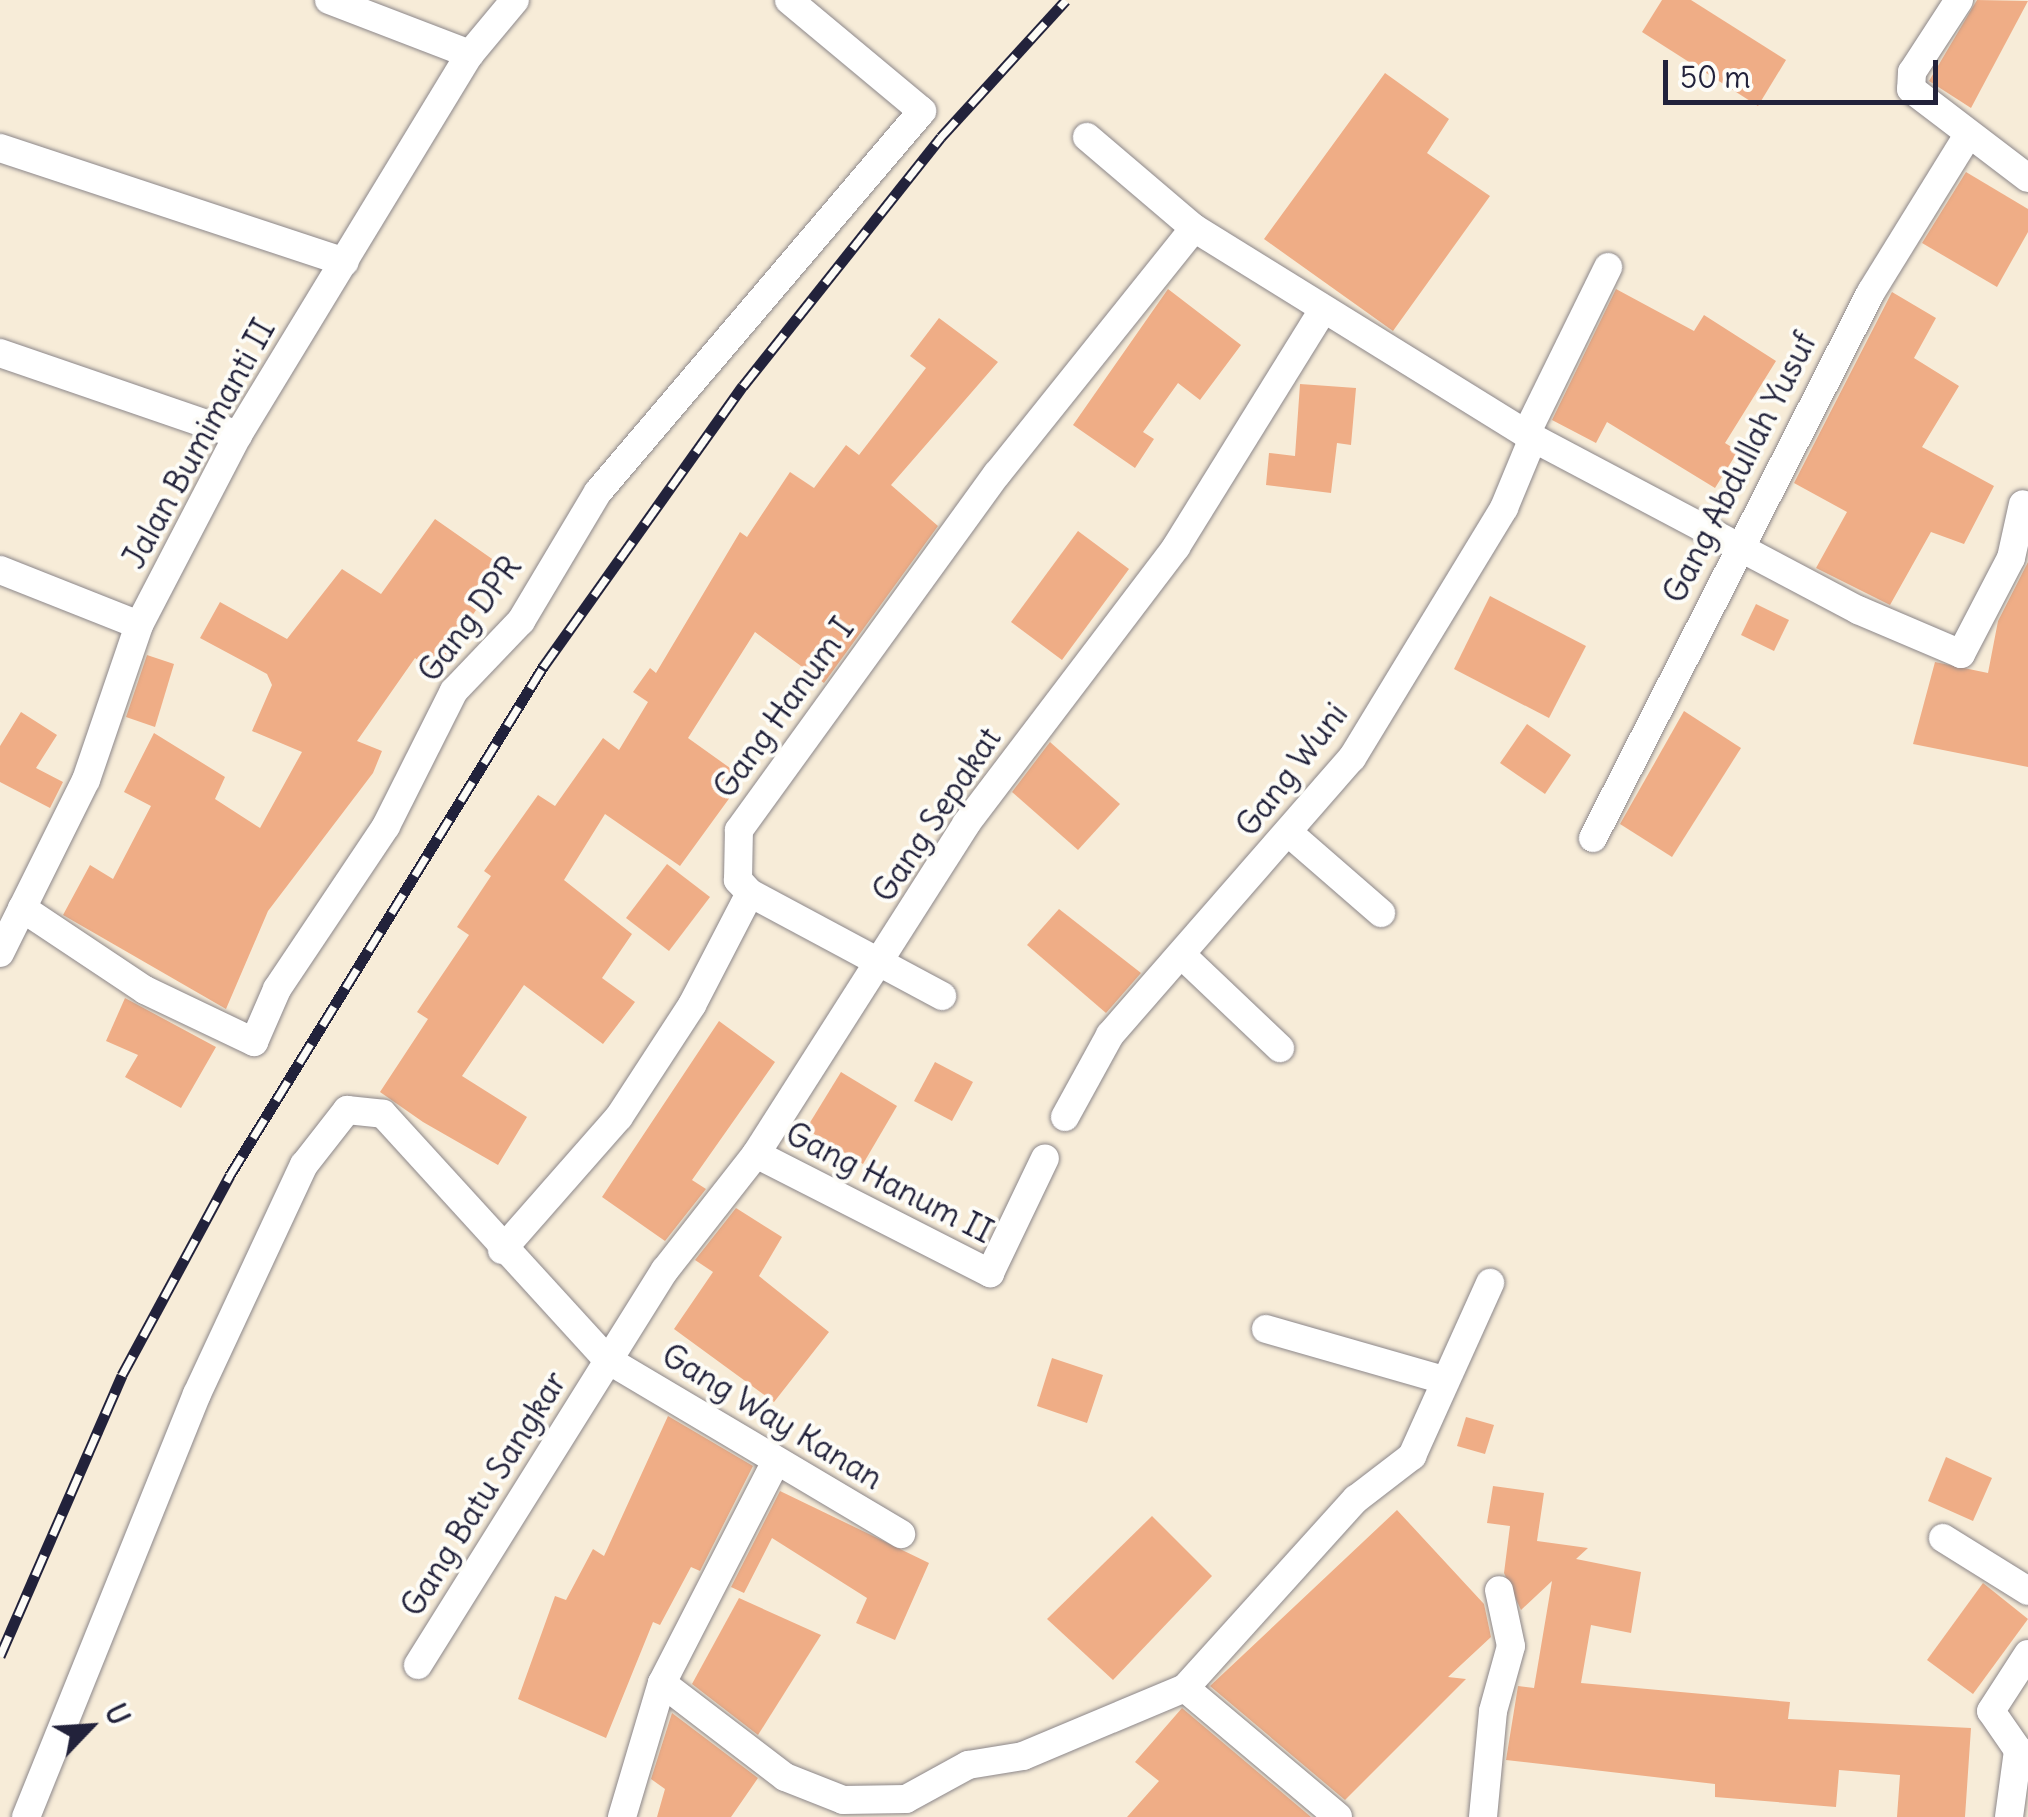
<!DOCTYPE html>
<html>
<head>
<meta charset="utf-8">
<style>
  body { margin:0 }
  #map { position:relative; width:2028px; height:1817px; overflow:hidden; background:#f7ecd8; font-family:Delius,sans-serif }
  div>[style] { position:absolute }
  .building>* { inset:0; background:#efad86 }
  .roads { filter:drop-shadow(0 0 2px #8c878a) drop-shadow(0 0 2px #8c878a) }
  .minor>* { height:28px; margin:-14px; padding:0 14px; transform-origin:14px; border-radius:14px; background:#fff }
  .rail>* { height:11px; margin-top:-5.5px; transform-origin:0; background:repeating-linear-gradient(90deg,#fdfcf7 0 22px,#22223b 0 44px); box-sizing:border-box; border-block:2px solid #22223b }
  span { translate:-50% -50%; white-space:nowrap; text-align:center; line-height:1.15; -webkit-text-stroke:8px #fdfcf7; paint-order:stroke }
  .street-label { font-size:32px; color:#22223b }
  .north { position:absolute; left:40px; top:1677px; width:100px; height:100px; -webkit-text-stroke:8px #fdfcf7; paint-order:stroke; rotate:65deg; font-size:28px; font-weight:700; line-height:40px; text-align:center; color:#22223b }
  .north::after { content:''; display:block; margin:auto; width:35px; height:45px; background:#22223b; clip-path:polygon(50% 0,100% 100%,50% 72%,0 100%) }
  .scale { position:absolute; left:1663px; top:60px; width:275px; height:45px; box-sizing:border-box; border:5px solid #22223b; border-top:0; padding-left:12px; font-size:30px; line-height:35px; white-space:nowrap; color:#22223b; -webkit-text-stroke:8px #fdfcf7; paint-order:stroke }
</style>
</head>
<body>
<div id="map">
  <div class="building">
    <div style="clip-path:polygon(1662px 0,1691px 0,1786px 60px,1758px 106px,1642px 32px)"></div>
    <div style="clip-path:polygon(1977px 0,2028px 1px,1971px 108px,1929px 81px)"></div>
    <div style="clip-path:polygon(1385px 73px,1449px 119px,1427px 153px,1490px 196px,1393px 331px,1264px 239px)"></div>
    <div style="clip-path:polygon(1966px 172px,2028px 209px,2028px 232px,1997px 287px,1922px 243px)"></div>
    <div style="clip-path:polygon(1168px 289px,1241px 345px,1200px 400px,1178px 383px,1143px 432px,1154px 439px,1135px 468px,1073px 425px)"></div>
    <div style="clip-path:polygon(1616px 289px,1694px 331px,1704px 315px,1776px 361px,1725px 443px,1738px 451px,1715px 488px,1607px 422px,1596px 443px,1552px 420px)"></div>
    <div style="clip-path:polygon(1892px 292px,1936px 318px,1914px 358px,1959px 386px,1922px 447px,1994px 486px,1964px 544px,1931px 532px,1890px 605px,1816px 568px,1847px 512px,1794px 483px)"></div>
    <div style="clip-path:polygon(939px 318px,998px 362px,891px 485px,938px 526px,824px 683px,755px 632px,688px 738px,744px 778px,680px 866px,605px 814px,564px 880px,632px 934px,602px 978px,635px 1002px,603px 1044px,524px 985px,462px 1076px,527px 1117px,498px 1165px,423px 1122px,380px 1092px,428px 1019px,417px 1012px,469px 935px,457px 927px,491px 876px,484px 871px,538px 795px,555px 806px,603px 738px,619px 750px,648px 702px,633px 692px,650px 668px,656px 673px,740px 532px,747px 537px,790px 472px,814px 488px,846px 445px,859px 455px,926px 368px,910px 356px)"></div>
    <div style="clip-path:polygon(1300px 384px,1356px 388px,1351px 445px,1337px 443px,1331px 493px,1266px 485px,1269px 453px,1295px 456px)"></div>
    <div style="clip-path:polygon(435px 519px,495px 561px,465px 602px,476px 610px,435px 672px,415px 658px,357px 741px,382px 751px,373px 773px,268px 911px,226px 1009px,63px 915px,90px 865px,113px 879px,151px 806px,124px 792px,154px 733px,225px 777px,215px 799px,260px 828px,302px 752px,252px 731px,272px 685px,267px 674px,200px 638px,220px 602px,287px 639px,342px 569px,381px 594px)"></div>
    <div style="clip-path:polygon(1078px 531px,1129px 569px,1062px 660px,1011px 622px)"></div>
    <div style="clip-path:polygon(2028px 562px,2028px 767px,1913px 744px,1935px 662px,1988px 673px,1998px 621px)"></div>
    <div style="clip-path:polygon(1490px 596px,1586px 646px,1549px 718px,1454px 669px)"></div>
    <div style="clip-path:polygon(1756px 604px,1789px 620px,1774px 651px,1741px 635px)"></div>
    <div style="clip-path:polygon(147px 655px,174px 664px,155px 727px,126px 717px)"></div>
    <div style="clip-path:polygon(1684px 711px,1741px 748px,1672px 857px,1620px 824px)"></div>
    <div style="clip-path:polygon(21px 712px,57px 735px,36px 768px,63px 782px,50px 808px,0 782px,0 746px)"></div>
    <div style="clip-path:polygon(1527px 724px,1571px 755px,1545px 794px,1500px 763px)"></div>
    <div style="clip-path:polygon(1050px 742px,1120px 804px,1078px 850px,1012px 792px)"></div>
    <div style="clip-path:polygon(667px 864px,710px 897px,669px 951px,626px 918px)"></div>
    <div style="clip-path:polygon(1059px 909px,1141px 973px,1106px 1013px,1027px 945px)"></div>
    <div style="clip-path:polygon(125px 998px,216px 1047px,181px 1108px,125px 1077px,138px 1055px,106px 1041px)"></div>
    <div style="clip-path:polygon(719px 1021px,775px 1062px,692px 1180px,706px 1189px,665px 1241px,602px 1197px)"></div>
    <div style="clip-path:polygon(935px 1062px,973px 1082px,952px 1121px,914px 1101px)"></div>
    <div style="clip-path:polygon(841px 1072px,897px 1106px,863px 1164px,806px 1129px)"></div>
    <div style="clip-path:polygon(736px 1208px,782px 1237px,759px 1276px,829px 1332px,774px 1402px,674px 1329px,713px 1272px,695px 1260px)"></div>
    <div style="clip-path:polygon(1052px 1358px,1103px 1375px,1087px 1423px,1037px 1406px)"></div>
    <div style="clip-path:polygon(668px 1416px,753px 1466px,700px 1571px,691px 1567px,660px 1625px,653px 1622px,606px 1738px,518px 1699px,555px 1596px,566px 1600px,593px 1549px,604px 1556px)"></div>
    <div style="clip-path:polygon(1466px 1417px,1494px 1425px,1485px 1454px,1457px 1446px)"></div>
    <div style="clip-path:polygon(1946px 1457px,1992px 1478px,1973px 1521px,1928px 1501px)"></div>
    <div style="clip-path:polygon(1493px 1486px,1544px 1493px,1537px 1541px,1588px 1548px,1576px 1559px,1641px 1572px,1631px 1633px,1591px 1625px,1581px 1683px,1790px 1702px,1788px 1719px,1971px 1728px,1965px 1817px,1897px 1817px,1900px 1775px,1839px 1770px,1836px 1807px,1715px 1797px,1715px 1784px,1506px 1760px,1518px 1686px,1534px 1688px,1552px 1581px,1521px 1610px,1504px 1573px,1510px 1526px,1487px 1523px)"></div>
    <div style="clip-path:polygon(780px 1491px,929px 1563px,895px 1640px,856px 1623px,867px 1598px,772px 1538px,744px 1593px,731px 1587px)"></div>
    <div style="clip-path:polygon(1397px 1510px,1484px 1604px,1491px 1637px,1448px 1677px,1466px 1679px,1345px 1800px,1210px 1686px)"></div>
    <div style="clip-path:polygon(1152px 1516px,1212px 1576px,1113px 1680px,1047px 1619px)"></div>
    <div style="clip-path:polygon(1983px 1583px,2028px 1619px,1973px 1694px,1927px 1660px)"></div>
    <div style="clip-path:polygon(739px 1598px,821px 1635px,758px 1735px,692px 1684px)"></div>
    <div style="clip-path:polygon(1182px 1708px,1311px 1817px,1127px 1817px,1159px 1781px,1135px 1762px)"></div>
    <div style="clip-path:polygon(672px 1713px,758px 1778px,731px 1817px,657px 1817px,665px 1789px,651px 1779px)"></div>
  </div>
  <div class="roads">
    <div class="minor">
      <div style="left:329px;top:0;width:151px;rotate:21deg"></div>
      <div style="left:1959px;top:0;width:86px;rotate:123.1deg"></div>
      <div style="left:1912px;top:72px;width:17px;rotate:93deg"></div>
      <div style="left:1911px;top:89px;width:147px;rotate:37.3deg"></div>
      <div style="left:1087px;top:137px;width:140px;rotate:40.4deg"></div>
      <div style="left:1194px;top:228px;width:399px;rotate:31.8deg"></div>
      <div style="left:1533px;top:438px;width:368px;rotate:27.9deg"></div>
      <div style="left:1858px;top:610px;width:112px;rotate:23.1deg"></div>
      <div style="left:1961px;top:654px;width:108px;rotate:-62.5deg"></div>
      <div style="left:2011px;top:558px;width:55px;rotate:-77.5deg"></div>
      <div style="left:0;top:148px;width:363px;rotate:18.3deg"></div>
      <div style="left:0;top:353px;width:252px;rotate:19deg"></div>
      <div style="left:1526px;top:434px;width:186px;rotate:-63.8deg"></div>
      <div style="left:0;top:570px;width:149px;rotate:21.6deg"></div>
      <div style="left:1289px;top:833px;width:122px;rotate:41deg"></div>
      <div style="left:1593px;top:838px;width:613px;rotate:-63.02deg"></div>
      <div style="left:1871px;top:292px;width:181px;rotate:-58.3deg"></div>
      <div style="left:750px;top:893px;width:218px;rotate:28.2deg"></div>
      <div style="left:22px;top:908px;width:148px;rotate:33.7deg"></div>
      <div style="left:145px;top:990px;width:121px;rotate:25.5deg"></div>
      <div style="left:254px;top:1042px;width:58px;rotate:-66.5deg"></div>
      <div style="left:277px;top:989px;width:196px;rotate:-56.2deg"></div>
      <div style="left:386px;top:826px;width:151px;rotate:-63.3deg"></div>
      <div style="left:454px;top:691px;width:97px;rotate:-46.3deg"></div>
      <div style="left:521px;top:621px;width:150px;rotate:-59.2deg"></div>
      <div style="left:598px;top:492px;width:500px;rotate:-49.62deg"></div>
      <div style="left:922px;top:111px;width:173px;rotate:-140.2deg"></div>
      <div style="left:0;top:953px;width:193px;rotate:-63.6deg"></div>
      <div style="left:86px;top:780px;width:164px;rotate:-71.1deg"></div>
      <div style="left:139px;top:625px;width:214px;rotate:-62.5deg"></div>
      <div style="left:238px;top:435px;width:446px;rotate:-58.7deg"></div>
      <div style="left:470px;top:54px;width:70px;rotate:-50.2deg"></div>
      <div style="left:1185px;top:958px;width:131px;rotate:43.5deg"></div>
      <div style="left:1065px;top:1117px;width:94px;rotate:-61.2deg"></div>
      <div style="left:1110px;top:1035px;width:368px;rotate:-48.9deg"></div>
      <div style="left:1352px;top:758px;width:293px;rotate:-58.7deg"></div>
      <div style="left:1504px;top:508px;width:76px;rotate:-67.5deg"></div>
      <div style="left:756px;top:1154px;width:263px;rotate:27deg"></div>
      <div style="left:990px;top:1273px;width:127px;rotate:-64.4deg"></div>
      <div style="left:502px;top:1250px;width:177px;rotate:-48.7deg"></div>
      <div style="left:619px;top:1117px;width:134px;rotate:-56.9deg"></div>
      <div style="left:692px;top:1005px;width:126px;rotate:-62.6deg"></div>
      <div style="left:750px;top:893px;width:18px;rotate:-133deg"></div>
      <div style="left:738px;top:880px;width:50px;rotate:-88.9deg"></div>
      <div style="left:739px;top:830px;width:440px;rotate:-54.1deg"></div>
      <div style="left:997px;top:474px;width:315px;rotate:-51.3deg"></div>
      <div style="left:1266px;top:1329px;width:185px;rotate:16deg"></div>
      <div style="left:1943px;top:1538px;width:100px;rotate:31.9deg"></div>
      <div style="left:418px;top:1665px;width:466px;rotate:-58deg"></div>
      <div style="left:665px;top:1270px;width:147px;rotate:-51.9deg"></div>
      <div style="left:756px;top:1154px;width:391px;rotate:-57.5deg"></div>
      <div style="left:966px;top:824px;width:348px;rotate:-52.8deg"></div>
      <div style="left:1176px;top:547px;width:279px;rotate:-58.2deg"></div>
      <div style="left:662px;top:1683px;width:155px;rotate:37.4deg"></div>
      <div style="left:785px;top:1777px;width:62px;rotate:21.6deg"></div>
      <div style="left:843px;top:1800px;width:63px;rotate:-0.9deg"></div>
      <div style="left:906px;top:1799px;width:71px;rotate:-28.7deg"></div>
      <div style="left:968px;top:1765px;width:56px;rotate:-9.3deg"></div>
      <div style="left:1023px;top:1756px;width:176px;rotate:-22.8deg"></div>
      <div style="left:1185px;top:1688px;width:200px;rotate:40.1deg"></div>
      <div style="left:1185px;top:1688px;width:255px;rotate:-47.9deg"></div>
      <div style="left:1356px;top:1499px;width:71px;rotate:-37.5deg"></div>
      <div style="left:1412px;top:1456px;width:190px;rotate:-65.7deg"></div>
      <div style="left:26px;top:1817px;width:456px;rotate:-68deg"></div>
      <div style="left:197px;top:1394px;width:253px;rotate:-65deg"></div>
      <div style="left:304px;top:1165px;width:70px;rotate:-52deg"></div>
      <div style="left:347px;top:1110px;width:36px;rotate:6deg"></div>
      <div style="left:383px;top:1114px;width:333px;rotate:47.6deg"></div>
      <div style="left:608px;top:1360px;width:341px;rotate:30.7deg"></div>
      <div style="left:622px;top:1817px;width:140px;rotate:-73.4deg"></div>
      <div style="left:662px;top:1683px;width:250px;rotate:-62.8deg"></div>
      <div style="left:1483px;top:1817px;width:106px;rotate:-84.6deg"></div>
      <div style="left:1493px;top:1711px;width:67px;rotate:-74.5deg"></div>
      <div style="left:1511px;top:1646px;width:57px;rotate:-102.1deg"></div>
      <div style="left:2009px;top:1817px;width:68px;rotate:-82.3deg"></div>
      <div style="left:2018px;top:1750px;width:47px;rotate:-124.7deg"></div>
      <div style="left:1991px;top:1711px;width:68px;rotate:-57deg"></div>
    </div>
  </div>
  <div class="rail">
    <div style="left:0;top:1656px;width:306px;rotate:-66.5deg"></div>
    <div style="left:122px;top:1375px;width:227px;rotate:-61.6deg"></div>
    <div style="left:230px;top:1175px;width:597px;rotate:-58.36deg"></div>
    <div style="left:543px;top:667px;width:345px;rotate:-54.6deg"></div>
    <div style="left:743px;top:386px;width:318px;rotate:-51.5deg"></div>
    <div style="left:941px;top:137px;width:185px;rotate:-47.6deg"></div>
  </div>
  <div class="street-label">
    <span style="left:199px;top:444px;rotate:-61deg">Jalan Bumimanti II</span>
    <span style="left:1740px;top:468px;rotate:-63deg">Gang Abdullah Yusuf</span>
    <span style="left:470px;top:619px;rotate:-53deg">Gang DPR</span>
    <span style="left:784px;top:708px;rotate:-54deg">Gang Hanum I</span>
    <span style="left:1292px;top:770px;rotate:-52deg">Gang Wuni</span>
    <span style="left:937px;top:815px;rotate:-56deg">Gang Sepakat</span>
    <span style="left:889px;top:1183px;rotate:27deg">Gang Hanum II</span>
    <span style="left:772px;top:1417px;rotate:31deg">Gang Way Kanan</span>
    <span style="left:484px;top:1494px;rotate:-58deg">Gang Batu Sangkar</span>
  </div>
  <div class="north">U</div>
  <div class="scale">50 m</div>
</div>
</body>
</html>
